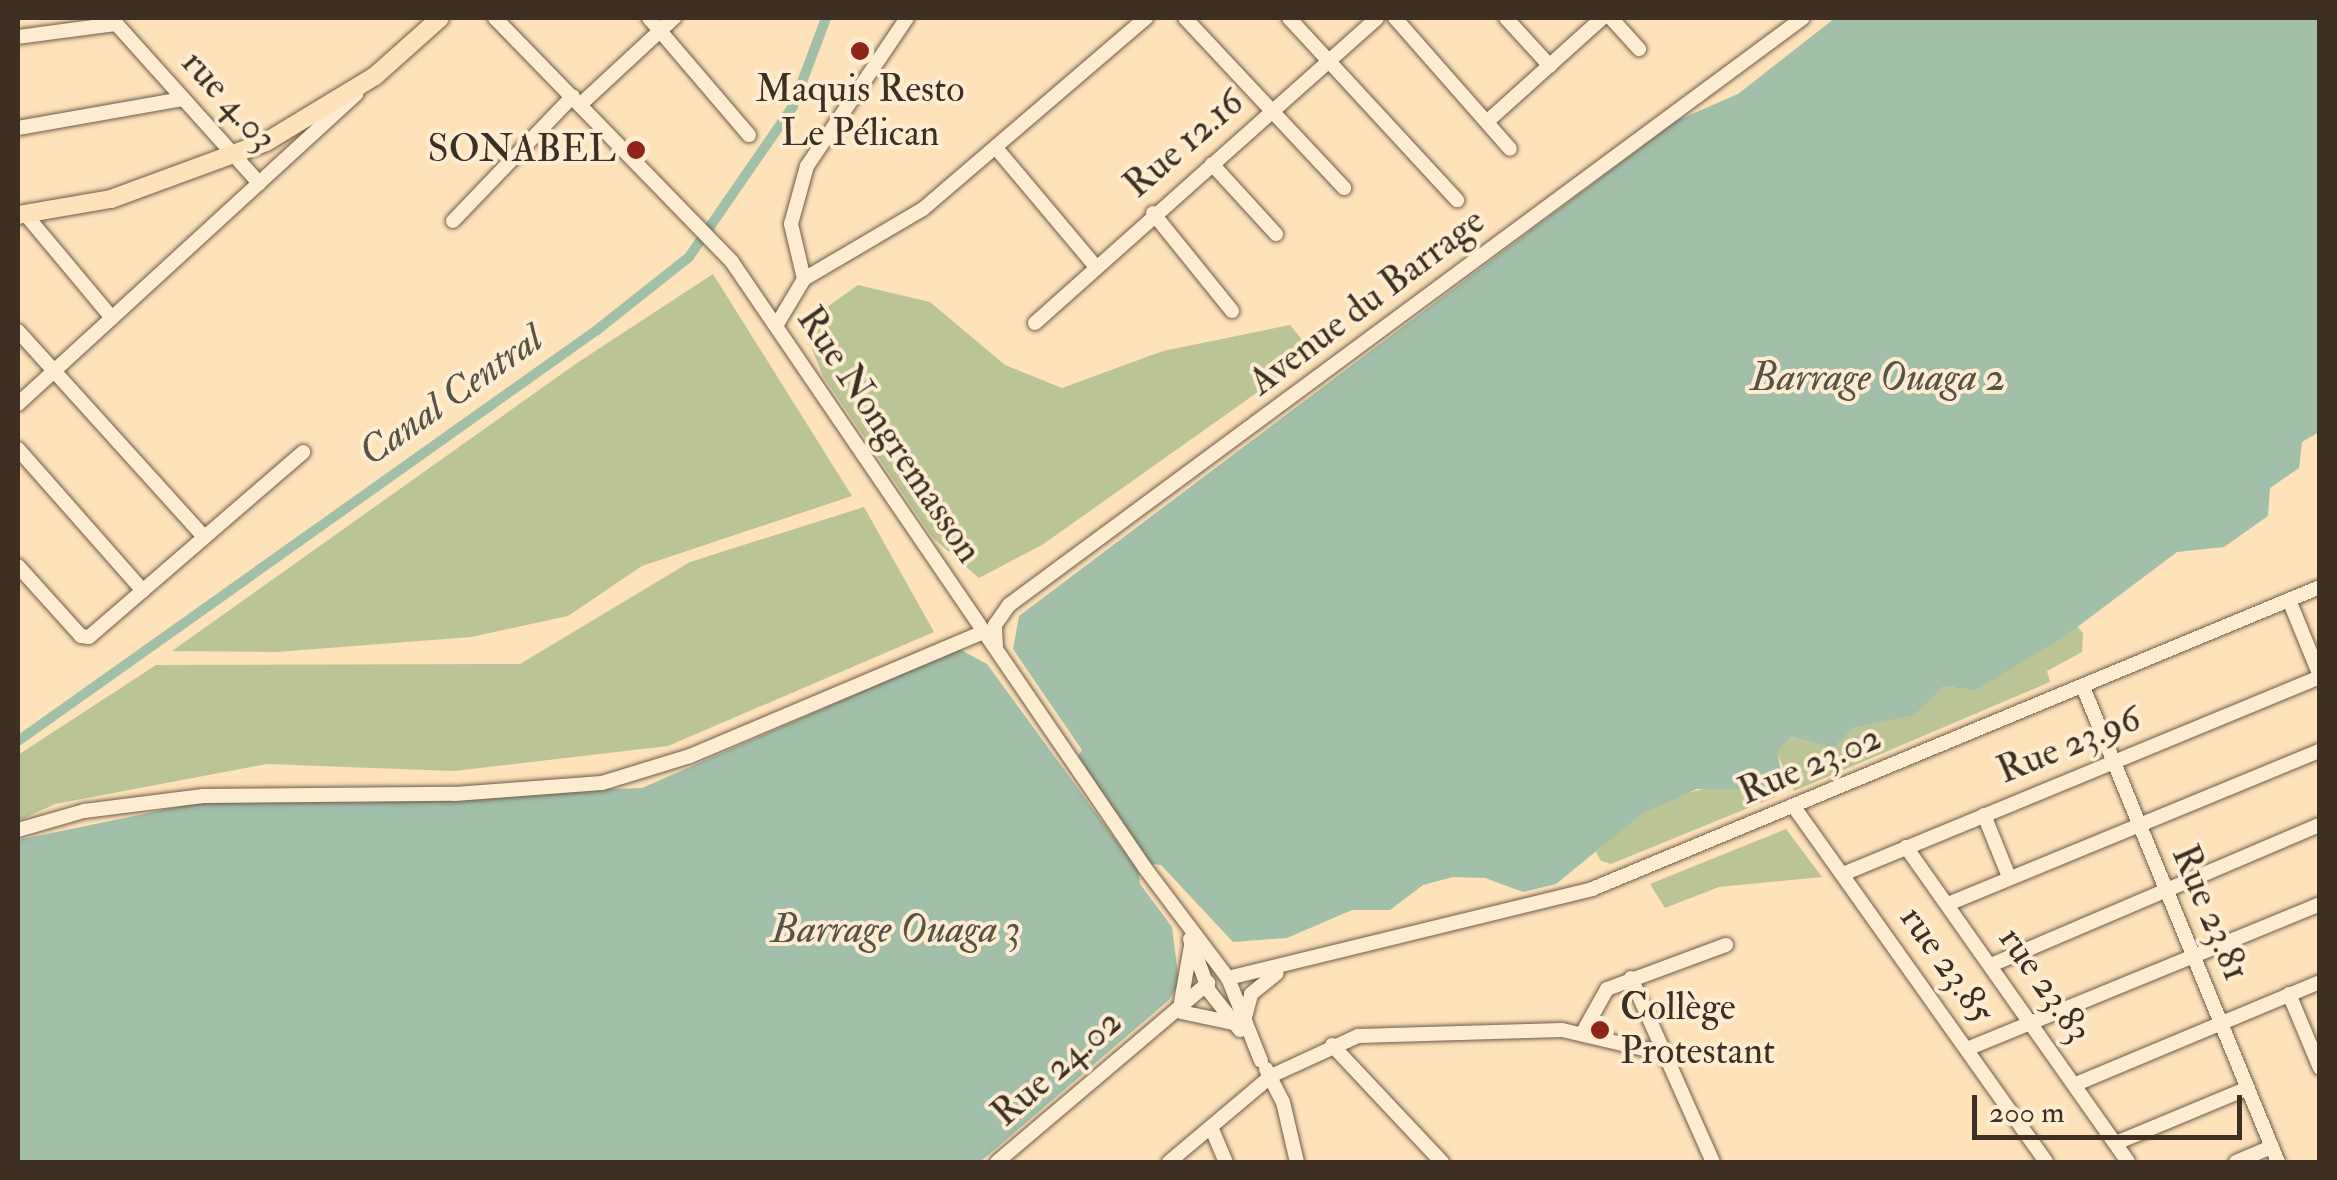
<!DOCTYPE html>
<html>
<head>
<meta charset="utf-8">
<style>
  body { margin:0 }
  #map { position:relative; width:2337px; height:1180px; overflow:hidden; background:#fee2ba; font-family:"IM FELL Double Pica",serif }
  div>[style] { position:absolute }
  .green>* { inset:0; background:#bbc494 }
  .water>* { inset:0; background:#a1bfa9 }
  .canal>* { height:10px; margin:-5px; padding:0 5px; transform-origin:5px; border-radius:5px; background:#a1bfa9 }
  .roads { filter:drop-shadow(0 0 2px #6e5c4a) drop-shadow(0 0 2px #6e5c4a) }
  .minor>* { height:14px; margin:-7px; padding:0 7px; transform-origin:7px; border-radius:7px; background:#feecd2 }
  .major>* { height:18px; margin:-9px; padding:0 9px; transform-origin:9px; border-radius:9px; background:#fee2ba }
  .dots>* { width:28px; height:28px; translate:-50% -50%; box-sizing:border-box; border:5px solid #feecd2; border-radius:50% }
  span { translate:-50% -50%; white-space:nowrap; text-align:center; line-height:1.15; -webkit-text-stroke:8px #feecd2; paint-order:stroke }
  .poi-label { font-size:38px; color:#3e2f25 }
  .right { translate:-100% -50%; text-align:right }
  .left { translate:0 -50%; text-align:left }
  .street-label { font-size:38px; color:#3e2f25 }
  .water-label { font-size:40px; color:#575346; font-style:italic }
  .frame { position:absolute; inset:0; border:20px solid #3e2f25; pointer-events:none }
  .scale { position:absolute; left:1972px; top:1095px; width:270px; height:45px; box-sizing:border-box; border:5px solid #3e2f25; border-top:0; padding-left:12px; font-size:30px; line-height:35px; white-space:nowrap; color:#3e2f25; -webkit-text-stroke:8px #feecd2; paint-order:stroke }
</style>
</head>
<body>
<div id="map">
  <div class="green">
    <div style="clip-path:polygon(713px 274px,852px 496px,642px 566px,568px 616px,471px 637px,276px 652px,172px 651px,577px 363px)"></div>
    <div style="clip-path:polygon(858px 285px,930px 302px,1005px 365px,1062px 388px,1163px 351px,1290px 325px,1313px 353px,1042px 545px,979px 578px,933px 538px,823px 376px,802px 325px)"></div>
    <div style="clip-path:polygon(864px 507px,934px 632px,668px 746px,454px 771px,267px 764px,55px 804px,18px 821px,18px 755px,156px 665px,520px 664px,690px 562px)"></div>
    <div style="clip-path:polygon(2077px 626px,2083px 633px,2082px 652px,2047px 671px,2050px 682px,1794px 791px,1776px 751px,1791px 737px,1834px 748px,1854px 728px,1907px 716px,1944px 686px,1975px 691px)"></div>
    <div style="clip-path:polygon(1712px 787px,1771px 787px,1775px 797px,1611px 864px,1601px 861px,1596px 852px,1636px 816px,1679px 795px)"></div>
    <div style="clip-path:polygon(1786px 829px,1822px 877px,1719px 887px,1665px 908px,1650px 884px)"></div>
  </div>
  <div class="water">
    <div style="clip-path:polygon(1835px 18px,2319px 18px,2319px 432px,2302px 442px,2299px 468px,2270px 488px,2268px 516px,2224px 547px,2177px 552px,2068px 634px,1975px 691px,1944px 686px,1914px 715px,1854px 728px,1834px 748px,1791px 737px,1777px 751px,1783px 781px,1765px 790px,1697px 789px,1643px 813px,1556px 884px,1523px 892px,1485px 878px,1453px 877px,1423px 885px,1390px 910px,1352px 910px,1287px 938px,1233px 942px,1161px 865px,1151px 864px,1078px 756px,1082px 750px,1013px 649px,1019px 616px,1676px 121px,1738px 94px)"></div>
    <div style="clip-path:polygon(959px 649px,987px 664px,1139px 872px,1140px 884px,1172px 927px,1179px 983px,1169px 1000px,980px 1162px,18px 1162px,18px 840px,192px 804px,642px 788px)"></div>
  </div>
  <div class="canal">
    <div style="left:18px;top:741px;width:710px;rotate:-35.37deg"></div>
    <div style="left:597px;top:330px;width:117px;rotate:-38.4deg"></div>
    <div style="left:689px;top:257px;width:183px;rotate:-55.4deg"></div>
    <div style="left:793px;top:106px;width:94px;rotate:-69.4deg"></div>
  </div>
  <div class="roads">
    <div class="minor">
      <div style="left:111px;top:18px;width:222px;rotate:48.1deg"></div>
      <div style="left:495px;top:18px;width:340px;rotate:45.8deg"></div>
      <div style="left:732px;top:262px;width:733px;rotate:55.72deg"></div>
      <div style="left:1145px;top:868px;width:138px;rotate:53deg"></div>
      <div style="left:1228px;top:978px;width:89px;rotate:68.3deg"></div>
      <div style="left:649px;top:18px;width:154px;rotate:49.5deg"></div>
      <div style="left:1185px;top:18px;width:233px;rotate:46.9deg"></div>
      <div style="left:1289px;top:18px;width:248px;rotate:47.3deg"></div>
      <div style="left:1395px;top:18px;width:174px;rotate:48.7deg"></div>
      <div style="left:1506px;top:18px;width:65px;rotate:47.5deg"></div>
      <div style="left:1611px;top:18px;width:42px;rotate:47.9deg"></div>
      <div style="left:18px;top:37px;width:99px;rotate:-7.6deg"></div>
      <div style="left:581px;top:104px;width:127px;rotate:-42.8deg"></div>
      <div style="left:1490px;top:119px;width:151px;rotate:-42deg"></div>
      <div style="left:18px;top:128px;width:167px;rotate:-10deg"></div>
      <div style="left:997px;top:149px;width:154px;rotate:50deg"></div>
      <div style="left:1212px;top:164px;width:95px;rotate:47.6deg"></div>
      <div style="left:1153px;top:213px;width:126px;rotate:51.1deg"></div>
      <div style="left:26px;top:215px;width:134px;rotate:50.1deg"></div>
      <div style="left:453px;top:221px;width:173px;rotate:-46.2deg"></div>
      <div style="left:804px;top:279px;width:138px;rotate:-30.5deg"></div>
      <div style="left:923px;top:209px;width:294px;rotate:-40.6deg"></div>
      <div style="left:1035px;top:323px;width:458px;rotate:-41.7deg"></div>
      <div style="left:776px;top:326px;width:55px;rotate:-59.2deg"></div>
      <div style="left:804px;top:279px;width:57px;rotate:-103.3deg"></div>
      <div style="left:791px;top:224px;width:60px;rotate:-74.6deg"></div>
      <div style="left:807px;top:166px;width:179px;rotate:-56deg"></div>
      <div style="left:18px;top:331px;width:278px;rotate:47.9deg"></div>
      <div style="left:18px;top:404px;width:459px;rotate:-42.5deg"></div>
      <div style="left:18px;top:449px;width:189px;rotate:48.6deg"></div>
      <div style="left:18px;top:566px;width:94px;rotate:48deg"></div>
      <div style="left:81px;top:636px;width:8px;rotate:7deg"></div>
      <div style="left:89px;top:637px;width:283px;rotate:-40.8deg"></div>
      <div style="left:2289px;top:600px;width:82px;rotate:67.8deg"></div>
      <div style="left:996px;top:647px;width:22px;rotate:-93deg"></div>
      <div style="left:995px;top:625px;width:24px;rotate:-55deg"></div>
      <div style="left:1009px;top:605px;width:987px;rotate:-36.48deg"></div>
      <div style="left:2083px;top:687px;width:513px;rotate:67.68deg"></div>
      <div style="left:1794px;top:807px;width:435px;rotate:54.6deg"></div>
      <div style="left:1984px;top:815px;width:67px;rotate:68deg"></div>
      <div style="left:18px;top:830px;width:69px;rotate:-16.1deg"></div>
      <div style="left:84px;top:811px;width:120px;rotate:-7.2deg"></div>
      <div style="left:203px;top:796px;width:252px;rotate:-0.5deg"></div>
      <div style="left:455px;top:794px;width:147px;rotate:-4.3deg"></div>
      <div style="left:602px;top:783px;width:92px;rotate:-17.1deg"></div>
      <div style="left:690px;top:756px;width:318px;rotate:-22.9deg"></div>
      <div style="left:1906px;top:847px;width:385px;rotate:54.8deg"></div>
      <div style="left:1843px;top:874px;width:516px;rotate:-22.44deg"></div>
      <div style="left:1948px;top:904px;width:402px;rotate:-22.4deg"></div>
      <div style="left:1190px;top:939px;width:55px;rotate:69.9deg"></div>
      <div style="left:1209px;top:991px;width:50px;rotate:51.5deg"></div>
      <div style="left:1991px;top:965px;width:358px;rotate:-23.1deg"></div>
      <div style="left:1228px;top:978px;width:375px;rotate:-13.7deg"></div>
      <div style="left:1592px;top:889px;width:788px;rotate:-22.53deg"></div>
      <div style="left:1631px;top:978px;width:201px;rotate:66deg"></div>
      <div style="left:2289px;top:994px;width:80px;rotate:67.3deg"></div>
      <div style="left:1181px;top:1002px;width:57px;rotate:-79.9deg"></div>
      <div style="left:1181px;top:1012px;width:53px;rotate:11.9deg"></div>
      <div style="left:1244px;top:1021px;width:28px;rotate:-75deg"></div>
      <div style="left:1251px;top:994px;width:33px;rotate:-39deg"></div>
      <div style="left:1583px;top:1032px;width:49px;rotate:-60.8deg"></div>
      <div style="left:1607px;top:989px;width:127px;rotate:-20.3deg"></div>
      <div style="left:1332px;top:1045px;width:161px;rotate:46.8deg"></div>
      <div style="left:1967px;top:1049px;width:382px;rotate:-22.3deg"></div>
      <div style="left:1266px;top:1069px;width:37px;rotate:63deg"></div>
      <div style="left:1283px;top:1102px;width:62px;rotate:76.9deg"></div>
      <div style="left:2076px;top:1084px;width:264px;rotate:-22.7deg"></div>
      <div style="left:1211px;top:1127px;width:38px;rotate:67deg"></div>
      <div style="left:2116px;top:1143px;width:143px;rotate:-22.6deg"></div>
      <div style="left:997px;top:1162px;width:277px;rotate:-40.3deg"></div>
      <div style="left:1169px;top:1162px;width:133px;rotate:-40.1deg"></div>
      <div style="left:1271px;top:1076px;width:96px;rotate:-24.7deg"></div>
      <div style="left:1358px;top:1036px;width:204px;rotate:-1.7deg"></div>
      <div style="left:1562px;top:1030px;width:106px;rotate:13.1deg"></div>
      <div style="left:2236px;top:1162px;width:39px;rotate:-23deg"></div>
    </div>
    <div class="major">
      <div style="left:18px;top:215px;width:94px;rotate:-9.8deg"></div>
      <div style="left:111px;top:199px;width:165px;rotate:-20.2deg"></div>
      <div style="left:266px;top:142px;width:127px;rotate:-31.2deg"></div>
      <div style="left:375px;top:76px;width:87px;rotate:-41.7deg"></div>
    </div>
  </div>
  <div class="dots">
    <div style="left:860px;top:51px;background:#8f2418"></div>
    <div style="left:636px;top:150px;background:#8f2418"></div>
    <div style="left:1600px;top:1030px;background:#8f2418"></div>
  </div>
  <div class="poi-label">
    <span style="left:860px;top:112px">Maquis Resto<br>Le Pélican</span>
    <span class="right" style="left:616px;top:150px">SONABEL</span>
    <span class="left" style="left:1620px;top:1030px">Collège<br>Protestant</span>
  </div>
  <div class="street-label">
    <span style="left:229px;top:101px;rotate:48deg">rue 4.03</span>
    <span style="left:1184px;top:144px;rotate:-41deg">Rue 12.16</span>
    <span style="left:1367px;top:302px;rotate:-37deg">Avenue du Barrage</span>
    <span style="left:889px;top:435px;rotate:56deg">Rue Nongremasson</span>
    <span style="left:2069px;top:745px;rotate:-22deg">Rue 23.96</span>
    <span style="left:1810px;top:765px;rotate:-23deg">Rue 23.02</span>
    <span style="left:2210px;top:913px;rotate:67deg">Rue 23.81</span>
    <span style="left:1947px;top:965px;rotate:55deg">rue 23.85</span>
    <span style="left:2045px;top:985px;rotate:55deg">rue 23.83</span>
    <span style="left:1057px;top:1068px;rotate:-41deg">Rue 24.02</span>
  </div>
  <div class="water-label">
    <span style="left:1878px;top:378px">Barrage Ouaga 2</span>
    <span style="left:451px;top:396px;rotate:-35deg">Canal Central</span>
    <span style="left:896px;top:930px">Barrage Ouaga 3</span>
  </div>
  <div class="frame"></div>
  <div class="scale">200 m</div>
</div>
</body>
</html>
